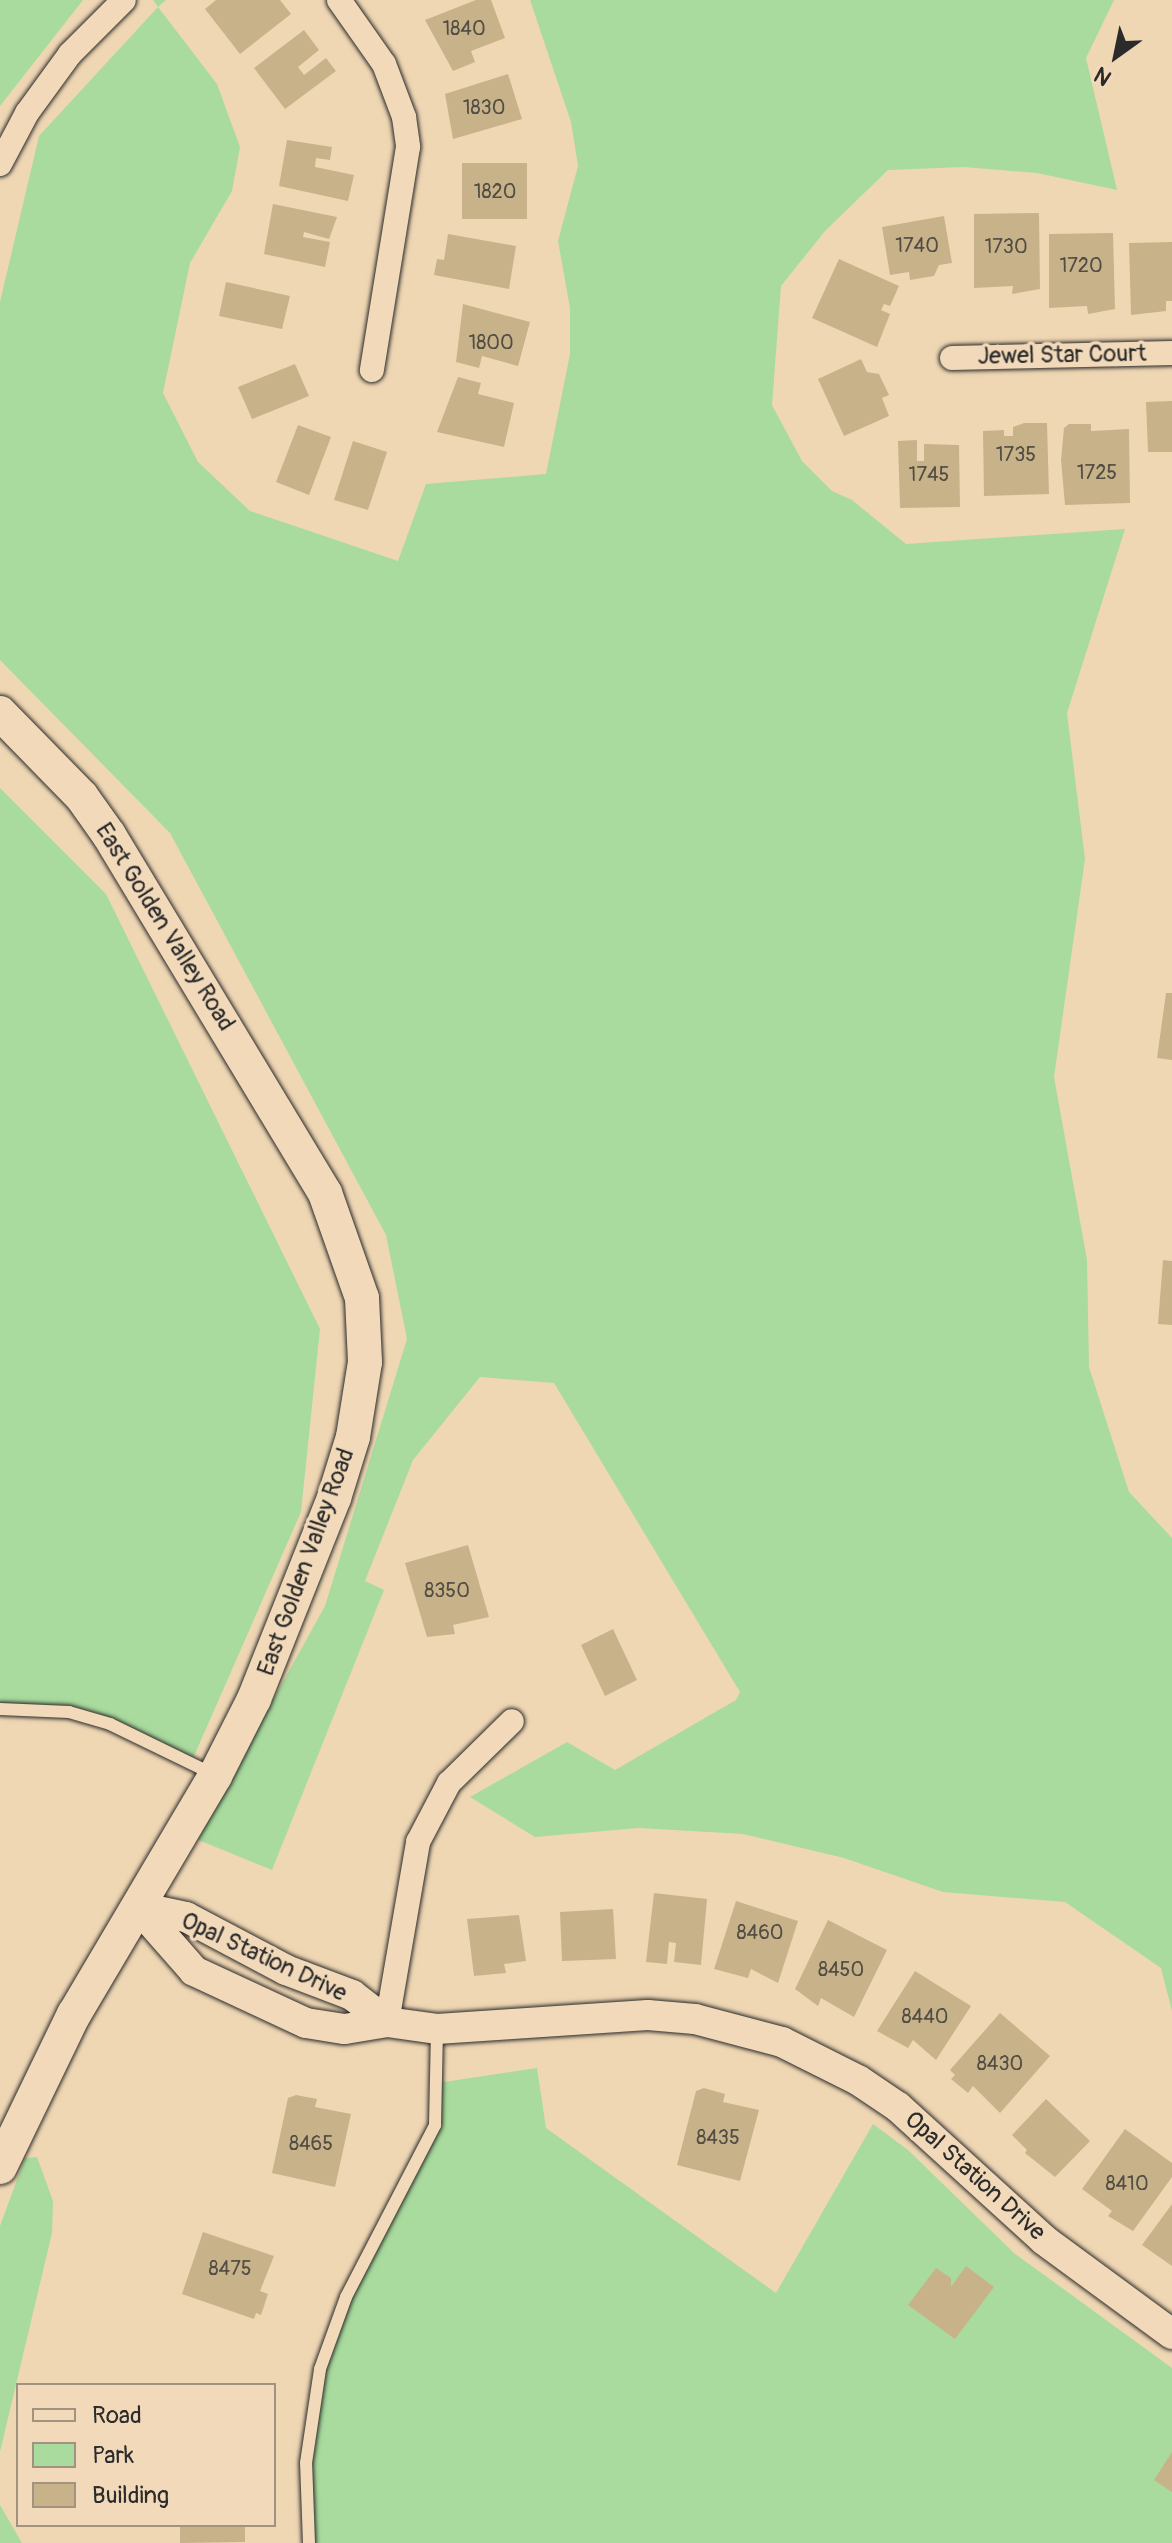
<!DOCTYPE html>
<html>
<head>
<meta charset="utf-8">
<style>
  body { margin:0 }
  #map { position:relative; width:1172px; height:2543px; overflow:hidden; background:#f0d7b4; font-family:Pangolin,sans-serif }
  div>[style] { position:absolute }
  .green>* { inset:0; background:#a8db9d }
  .building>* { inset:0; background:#c8b28a }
  .roads { filter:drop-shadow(0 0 2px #2b2b2b) drop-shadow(0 0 2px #2b2b2b) }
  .service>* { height:12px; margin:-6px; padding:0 6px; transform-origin:6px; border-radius:6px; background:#f1d9b9 }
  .minor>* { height:24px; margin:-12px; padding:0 12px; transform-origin:12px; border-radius:12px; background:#f1d9b9 }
  .tertiary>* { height:30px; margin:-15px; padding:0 15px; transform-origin:15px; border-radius:15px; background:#f1d9b9 }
  .secondary>* { height:34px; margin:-17px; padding:0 17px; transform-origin:17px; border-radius:17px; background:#f1d9b9 }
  span { translate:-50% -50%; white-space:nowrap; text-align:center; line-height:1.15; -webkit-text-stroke:7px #f1d9b9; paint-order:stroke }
  .number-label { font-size:20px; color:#524d43 }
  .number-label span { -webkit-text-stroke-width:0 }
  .street-label { font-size:24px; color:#2b2b2b }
  .legend { position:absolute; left:16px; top:2383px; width:260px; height:144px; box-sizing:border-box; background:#f1d9b9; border:2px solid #a29380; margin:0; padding:10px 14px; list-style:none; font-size:24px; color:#2b2b2b }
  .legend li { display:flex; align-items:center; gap:16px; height:40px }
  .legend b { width:40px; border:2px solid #a29380 }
  .north { position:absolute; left:1076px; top:16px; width:80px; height:80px; -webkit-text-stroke:6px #f1d9b9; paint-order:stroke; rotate:213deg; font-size:22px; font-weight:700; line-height:32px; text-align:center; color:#2b2b2b }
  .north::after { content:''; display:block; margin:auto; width:28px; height:36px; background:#2b2b2b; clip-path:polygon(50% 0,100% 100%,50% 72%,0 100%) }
</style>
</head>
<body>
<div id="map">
  <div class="green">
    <div style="clip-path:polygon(0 0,83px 0,0 106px)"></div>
    <div style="clip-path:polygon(153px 0,166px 0,158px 7px,217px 84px,240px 147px,232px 191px,190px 263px,163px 393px,198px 462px,250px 511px,398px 561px,426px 484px,546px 474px,570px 354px,570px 308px,558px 241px,578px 166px,571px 122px,530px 0,1114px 0,1086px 58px,1117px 190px,1037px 173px,964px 167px,888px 170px,825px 231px,781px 286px,772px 405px,802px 461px,832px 491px,852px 500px,906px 544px,1125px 529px,1067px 713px,1085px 859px,1054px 1077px,1087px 1260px,1089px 1367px,1129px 1492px,1172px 1538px,1172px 2011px,1161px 1968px,1065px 1902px,943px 1892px,844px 1858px,743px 1834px,639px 1828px,535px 1837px,470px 1797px,567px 1742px,615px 1770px,736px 1700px,740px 1692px,554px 1383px,480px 1377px,413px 1460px,365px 1581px,384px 1590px,272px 1870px,196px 1839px,325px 1606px,407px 1339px,386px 1235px,170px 833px,0 660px,0 302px,39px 136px,158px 7px)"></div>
    <div style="clip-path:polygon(0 788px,106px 894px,320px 1329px,301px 1512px,191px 1763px,69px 1712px,0 1709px)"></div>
    <div style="clip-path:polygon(537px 2068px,546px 2128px,776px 2293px,873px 2124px,908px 2150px,1014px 2253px,1172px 2368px,1172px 2543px,309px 2543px,308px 2426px,331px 2331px,425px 2150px,437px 2083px)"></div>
    <div style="clip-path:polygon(37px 2157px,53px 2201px,52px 2233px,0 2452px,0 2226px,25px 2158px)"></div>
    <div style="clip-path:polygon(0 2505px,22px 2543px,0 2543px)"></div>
  </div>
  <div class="building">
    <div style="clip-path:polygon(216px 0,280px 0,291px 14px,240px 54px,205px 9px)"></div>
    <div style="clip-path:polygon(476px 0,491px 0,505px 38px,471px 51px,475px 62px,453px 71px,425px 20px)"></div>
    <div style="clip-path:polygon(304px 30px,319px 50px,298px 67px,304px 75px,326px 58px,336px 71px,285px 109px,254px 68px)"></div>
    <div style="clip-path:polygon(508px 74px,522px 119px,453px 139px,445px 94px)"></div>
    <div style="clip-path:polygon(287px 140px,332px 147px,330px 160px,316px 158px,315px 167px,354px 175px,348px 201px,279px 186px)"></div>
    <div style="clip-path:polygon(462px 163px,527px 163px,527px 219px,462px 219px)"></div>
    <div style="clip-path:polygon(273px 204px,337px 217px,329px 239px,304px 232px,303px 237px,330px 242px,325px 267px,264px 254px)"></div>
    <div style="clip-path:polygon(1039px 213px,1040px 289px,1012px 294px,1013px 286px,974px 288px,974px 214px)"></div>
    <div style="clip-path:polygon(944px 216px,952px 263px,939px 265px,934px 276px,910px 280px,909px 272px,890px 275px,882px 227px)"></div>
    <div style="clip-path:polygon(1113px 233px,1115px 309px,1088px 314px,1087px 306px,1049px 308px,1049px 234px)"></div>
    <div style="clip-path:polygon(448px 234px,516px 246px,509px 289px,434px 275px,437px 259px,444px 260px)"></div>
    <div style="clip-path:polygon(1172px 242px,1172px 301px,1166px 301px,1166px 311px,1131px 315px,1129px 243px)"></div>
    <div style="clip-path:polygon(839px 259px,899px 286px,890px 306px,884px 304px,881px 310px,890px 314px,877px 347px,812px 318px)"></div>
    <div style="clip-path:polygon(226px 282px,290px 296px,282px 329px,219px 316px)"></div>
    <div style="clip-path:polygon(463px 304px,530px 322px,518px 366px,482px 356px,479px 368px,456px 362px)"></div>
    <div style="clip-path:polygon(861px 359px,867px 372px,879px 374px,889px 395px,882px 398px,889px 416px,844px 436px,818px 379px)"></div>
    <div style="clip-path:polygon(295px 364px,309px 396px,252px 419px,238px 387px)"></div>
    <div style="clip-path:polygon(458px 377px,481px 383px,478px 394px,514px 403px,504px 447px,437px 432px)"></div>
    <div style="clip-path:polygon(1172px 401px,1172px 452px,1148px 452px,1146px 402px)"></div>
    <div style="clip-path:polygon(1024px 423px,1047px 423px,1049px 494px,984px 496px,983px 431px,1004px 430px,1004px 436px,1013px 436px,1013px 427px)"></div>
    <div style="clip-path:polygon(1069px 424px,1091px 424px,1091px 431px,1129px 429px,1130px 503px,1065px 505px,1061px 460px,1064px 428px)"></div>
    <div style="clip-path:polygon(298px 425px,331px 437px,309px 495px,276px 482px)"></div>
    <div style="clip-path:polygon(917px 440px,917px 461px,924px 461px,924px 444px,959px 445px,960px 507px,900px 508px,898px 441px)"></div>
    <div style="clip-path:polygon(353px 441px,387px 452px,368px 510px,334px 500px)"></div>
    <div style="clip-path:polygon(1166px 993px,1172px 993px,1172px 1060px,1157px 1058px)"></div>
    <div style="clip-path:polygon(1163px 1260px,1172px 1261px,1172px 1325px,1158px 1324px)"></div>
    <div style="clip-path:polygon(468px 1545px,489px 1617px,453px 1625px,455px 1634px,427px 1637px,405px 1563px)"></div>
    <div style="clip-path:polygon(613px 1629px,637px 1680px,605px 1696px,581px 1645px)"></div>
    <div style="clip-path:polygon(654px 1893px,707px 1899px,701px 1965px,674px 1962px,676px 1943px,669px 1942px,667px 1964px,646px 1962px)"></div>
    <div style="clip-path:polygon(736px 1901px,798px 1921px,778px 1983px,751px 1969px,748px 1978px,714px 1969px)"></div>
    <div style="clip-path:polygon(613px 1909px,616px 1959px,562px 1961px,560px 1912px)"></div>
    <div style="clip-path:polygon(519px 1915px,526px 1961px,504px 1964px,506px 1973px,474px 1976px,467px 1919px)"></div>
    <div style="clip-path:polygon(828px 1920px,887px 1950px,854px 2017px,821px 1998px,818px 2006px,795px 1989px)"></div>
    <div style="clip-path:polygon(915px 1971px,971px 2006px,936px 2060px,913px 2040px,908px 2048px,877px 2031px)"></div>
    <div style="clip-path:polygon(1000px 2013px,1050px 2056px,1000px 2113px,973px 2086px,968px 2093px,951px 2079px,955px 2075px,950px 2070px)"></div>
    <div style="clip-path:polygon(704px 2088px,725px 2094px,723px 2102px,759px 2110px,740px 2181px,677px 2165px,696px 2091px)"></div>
    <div style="clip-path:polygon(296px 2095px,317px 2099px,315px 2107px,351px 2114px,335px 2187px,272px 2173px,288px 2098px)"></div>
    <div style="clip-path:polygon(1046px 2099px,1090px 2141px,1055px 2177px,1025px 2153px,1027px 2150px,1012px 2135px)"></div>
    <div style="clip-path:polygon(1125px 2129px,1172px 2163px,1172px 2177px,1133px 2231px,1108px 2216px,1112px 2211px,1082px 2189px)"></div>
    <div style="clip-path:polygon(1172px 2204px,1172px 2266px,1142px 2245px)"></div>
    <div style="clip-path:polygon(203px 2232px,274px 2256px,260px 2291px,268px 2294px,261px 2315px,256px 2313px,254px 2319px,182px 2294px)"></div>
    <div style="clip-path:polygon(966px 2266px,994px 2287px,955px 2339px,908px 2305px,936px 2268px,951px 2278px,951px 2287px)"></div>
    <div style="clip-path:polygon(1172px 2452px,1172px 2492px,1154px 2480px)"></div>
    <div style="clip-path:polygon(180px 2525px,245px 2525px,245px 2542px,180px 2543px)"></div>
  </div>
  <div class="roads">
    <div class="service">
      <div style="left:0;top:1709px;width:69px;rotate:2.5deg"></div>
      <div style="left:69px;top:1712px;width:43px;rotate:16.3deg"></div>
      <div style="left:110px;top:1724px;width:114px;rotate:25.9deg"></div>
      <div style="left:309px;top:2543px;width:80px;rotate:-92.1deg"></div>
      <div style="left:306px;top:2463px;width:95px;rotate:-81.5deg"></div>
      <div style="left:320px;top:2369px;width:77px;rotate:-70.1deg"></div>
      <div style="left:346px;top:2297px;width:194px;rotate:-62.6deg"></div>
      <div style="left:435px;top:2125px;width:96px;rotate:-88.8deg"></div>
    </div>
    <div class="minor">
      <div style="left:339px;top:0;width:78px;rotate:54.9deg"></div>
      <div style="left:384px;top:64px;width:57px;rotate:69.3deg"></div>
      <div style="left:404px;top:117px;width:30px;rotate:82deg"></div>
      <div style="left:408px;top:147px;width:226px;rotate:99.2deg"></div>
      <div style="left:0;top:164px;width:58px;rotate:-62.1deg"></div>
      <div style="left:27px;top:113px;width:73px;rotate:-53.9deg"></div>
      <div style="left:70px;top:54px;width:76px;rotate:-45deg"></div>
      <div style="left:952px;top:358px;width:220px;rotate:-1.3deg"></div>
      <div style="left:387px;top:2022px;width:183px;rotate:-80.2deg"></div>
      <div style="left:418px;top:1842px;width:67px;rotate:-62.3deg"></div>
      <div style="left:449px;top:1783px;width:88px;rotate:-44.5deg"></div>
    </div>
    <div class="tertiary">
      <div style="left:138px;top:1907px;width:85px;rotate:48.8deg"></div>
      <div style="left:194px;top:1971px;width:123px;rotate:24.9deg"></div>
      <div style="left:306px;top:2023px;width:39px;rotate:9deg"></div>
      <div style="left:345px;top:2029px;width:43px;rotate:-9.5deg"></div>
      <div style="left:387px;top:2022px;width:50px;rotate:8deg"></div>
      <div style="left:437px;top:2029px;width:211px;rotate:-3.8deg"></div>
      <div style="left:648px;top:2015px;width:47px;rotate:4.9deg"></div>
      <div style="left:695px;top:2019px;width:90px;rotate:14.8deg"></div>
      <div style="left:782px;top:2042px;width:85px;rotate:26.6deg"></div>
      <div style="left:858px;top:2080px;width:48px;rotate:34deg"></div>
      <div style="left:898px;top:2107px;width:197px;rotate:42.3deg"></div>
      <div style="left:1044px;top:2240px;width:159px;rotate:36.3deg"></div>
      <div style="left:138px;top:1907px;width:49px;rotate:11.8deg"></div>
      <div style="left:186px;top:1917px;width:113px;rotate:27.9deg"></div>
      <div style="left:286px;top:1970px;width:71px;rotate:20.7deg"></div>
      <div style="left:352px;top:1995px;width:44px;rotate:37.6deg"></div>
    </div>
    <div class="secondary">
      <div style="left:0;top:713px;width:117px;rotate:45.7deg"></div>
      <div style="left:82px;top:797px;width:47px;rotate:54.6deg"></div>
      <div style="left:109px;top:835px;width:418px;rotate:58.9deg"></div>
      <div style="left:325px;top:1193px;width:111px;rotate:70.6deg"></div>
      <div style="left:362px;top:1298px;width:64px;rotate:87.3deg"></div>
      <div style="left:365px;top:1362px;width:76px;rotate:99.1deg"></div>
      <div style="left:353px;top:1437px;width:64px;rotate:107.3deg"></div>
      <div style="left:334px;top:1498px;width:216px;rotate:111.7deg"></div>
      <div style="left:254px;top:1699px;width:86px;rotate:116.9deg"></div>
      <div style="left:215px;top:1776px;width:277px;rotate:120.6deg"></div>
      <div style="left:74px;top:2014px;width:170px;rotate:115.8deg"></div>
    </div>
  </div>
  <div class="number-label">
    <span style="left:464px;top:28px">1840</span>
    <span style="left:484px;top:107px">1830</span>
    <span style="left:495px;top:191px">1820</span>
    <span style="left:917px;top:245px">1740</span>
    <span style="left:1006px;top:246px">1730</span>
    <span style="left:1081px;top:265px">1720</span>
    <span style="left:491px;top:342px">1800</span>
    <span style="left:1016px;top:454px">1735</span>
    <span style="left:1097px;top:472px">1725</span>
    <span style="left:929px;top:474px">1745</span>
    <span style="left:447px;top:1590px">8350</span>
    <span style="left:760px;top:1932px">8460</span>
    <span style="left:841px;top:1969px">8450</span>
    <span style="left:925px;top:2016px">8440</span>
    <span style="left:1000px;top:2063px">8430</span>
    <span style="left:718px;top:2137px">8435</span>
    <span style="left:311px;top:2143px">8465</span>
    <span style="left:1127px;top:2183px">8410</span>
    <span style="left:230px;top:2268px">8475</span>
  </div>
  <div class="street-label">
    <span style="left:1062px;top:355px;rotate:-1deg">Jewel Star Court</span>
    <span style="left:165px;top:927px;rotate:58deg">East Golden Valley Road</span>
    <span style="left:306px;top:1562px;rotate:-70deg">East Golden Valley Road</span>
    <span style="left:264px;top:1957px;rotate:25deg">Opal Station Drive</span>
    <span style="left:975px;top:2176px;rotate:42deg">Opal Station Drive</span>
  </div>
  <ul class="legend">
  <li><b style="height:10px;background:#f1d9b9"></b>Road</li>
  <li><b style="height:22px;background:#a8db9d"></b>Park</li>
  <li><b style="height:22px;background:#c8b28a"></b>Building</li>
  </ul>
  <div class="north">N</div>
</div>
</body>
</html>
